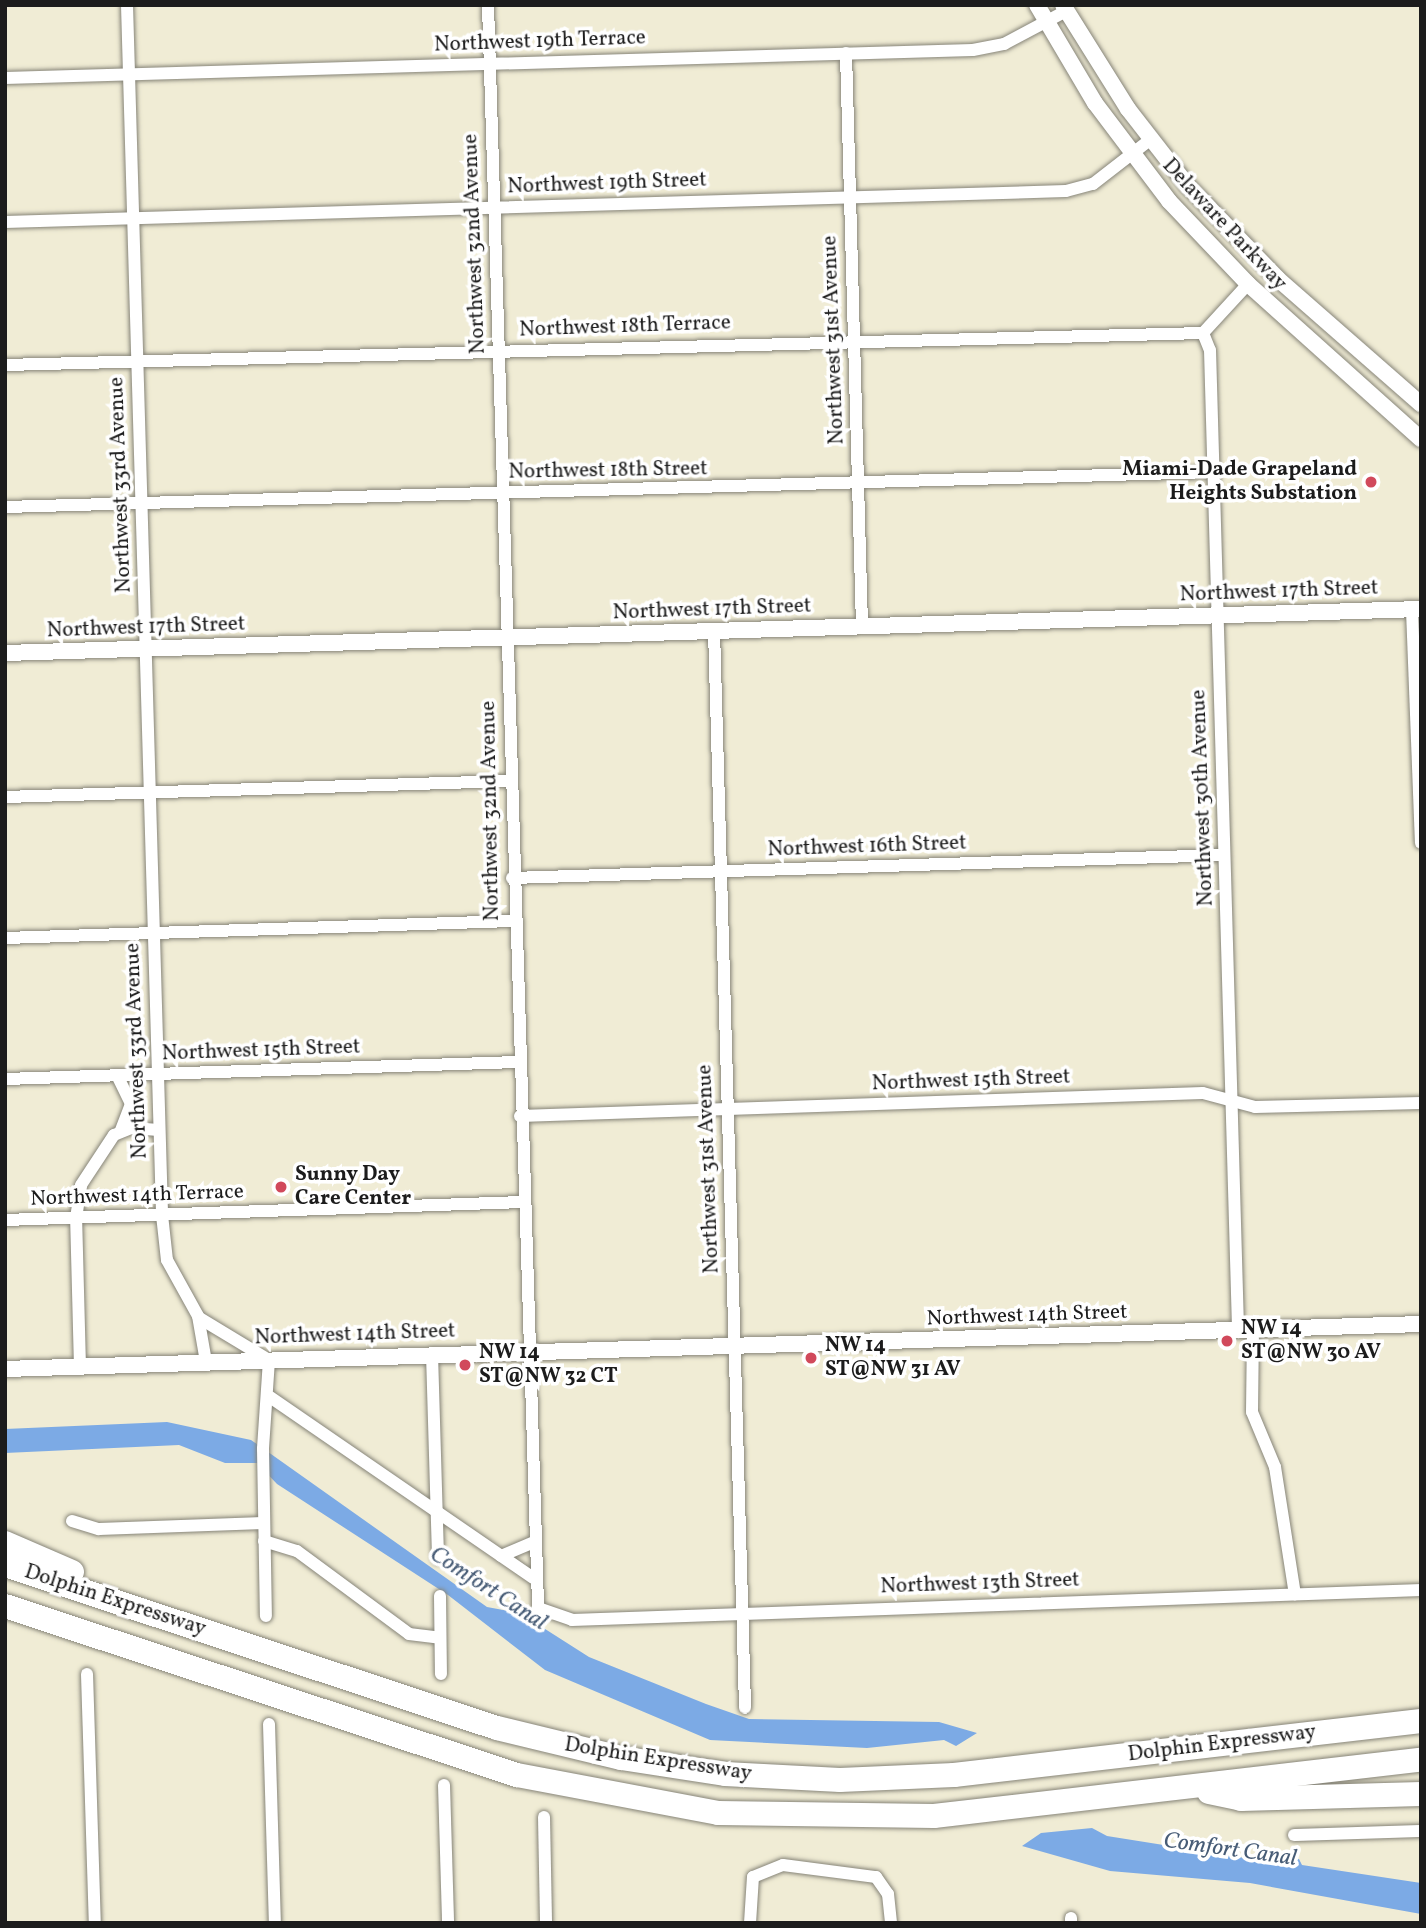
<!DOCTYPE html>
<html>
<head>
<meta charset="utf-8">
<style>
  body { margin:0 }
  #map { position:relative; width:1426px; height:1928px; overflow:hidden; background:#f0ecd5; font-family:Vollkorn,serif }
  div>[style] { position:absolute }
  .water>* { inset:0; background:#7caae5 }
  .roads { filter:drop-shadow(0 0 2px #868478) drop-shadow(0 0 2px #868478) }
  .minor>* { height:12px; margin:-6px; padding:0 6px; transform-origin:6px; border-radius:6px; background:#fff }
  .tertiary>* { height:16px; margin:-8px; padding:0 8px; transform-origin:8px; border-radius:8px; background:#fff }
  .motorway>* { height:24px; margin:-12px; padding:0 12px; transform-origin:12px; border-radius:12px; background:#fff }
  .dots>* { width:19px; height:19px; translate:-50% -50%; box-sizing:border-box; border:4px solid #fff; border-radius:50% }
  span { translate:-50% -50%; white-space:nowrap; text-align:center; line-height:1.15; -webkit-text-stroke:7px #fff; paint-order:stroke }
  .street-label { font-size:21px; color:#1c1c1c }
  .poi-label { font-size:21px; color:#1c1c1c; font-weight:700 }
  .right { translate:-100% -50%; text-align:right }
  .left { translate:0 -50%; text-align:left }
  .water-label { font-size:23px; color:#475c76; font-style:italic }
  .frame { position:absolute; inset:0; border:7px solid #1c1c1c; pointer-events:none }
</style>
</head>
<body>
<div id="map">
  <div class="water">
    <div style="clip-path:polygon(167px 1422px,251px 1440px,487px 1607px,520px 1613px,589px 1657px,706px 1704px,749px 1719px,939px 1722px,977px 1733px,956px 1746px,944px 1740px,867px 1748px,710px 1740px,545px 1670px,448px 1595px,277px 1484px,257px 1463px,225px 1463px,179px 1445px,5px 1453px,5px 1429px)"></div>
    <div style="clip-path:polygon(1092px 1828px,1107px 1836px,1276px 1863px,1299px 1859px,1302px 1865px,1421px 1883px,1421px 1914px,1250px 1883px,1110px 1871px,1022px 1846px,1041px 1833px)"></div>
  </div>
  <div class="roads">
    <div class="minor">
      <div style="left:127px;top:5px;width:1211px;rotate:88.34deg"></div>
      <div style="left:162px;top:1215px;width:45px;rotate:83.7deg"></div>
      <div style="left:167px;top:1260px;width:64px;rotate:61deg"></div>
      <div style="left:198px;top:1316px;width:47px;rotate:80.1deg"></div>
      <div style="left:488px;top:5px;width:1604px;rotate:88.21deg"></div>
      <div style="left:538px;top:1608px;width:36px;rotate:19deg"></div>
      <div style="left:572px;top:1620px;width:850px;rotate:-2.02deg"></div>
      <div style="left:846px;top:53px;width:573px;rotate:88.4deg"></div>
      <div style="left:5px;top:78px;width:968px;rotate:-1.66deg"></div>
      <div style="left:973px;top:50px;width:32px;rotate:-11deg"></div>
      <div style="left:1004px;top:44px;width:70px;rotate:-28deg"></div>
      <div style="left:5px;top:222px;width:1061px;rotate:-1.67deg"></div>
      <div style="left:1066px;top:191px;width:28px;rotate:-15deg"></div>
      <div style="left:1093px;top:184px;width:73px;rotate:-37.8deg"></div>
      <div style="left:1203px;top:333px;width:18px;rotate:68deg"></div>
      <div style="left:1210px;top:350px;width:980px;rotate:88.36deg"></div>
      <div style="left:1203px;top:333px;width:67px;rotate:-47.4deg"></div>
      <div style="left:5px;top:365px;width:1198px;rotate:-1.53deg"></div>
      <div style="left:5px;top:507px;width:1208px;rotate:-1.66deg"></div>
      <div style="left:1412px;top:610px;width:233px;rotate:87.8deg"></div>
      <div style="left:714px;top:630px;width:1078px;rotate:88.35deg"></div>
      <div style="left:5px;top:797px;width:504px;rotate:-1.82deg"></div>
      <div style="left:512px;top:878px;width:712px;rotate:-1.85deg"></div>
      <div style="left:5px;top:938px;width:508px;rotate:-1.92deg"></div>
      <div style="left:117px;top:1075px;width:32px;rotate:64deg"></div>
      <div style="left:131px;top:1104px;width:28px;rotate:111deg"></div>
      <div style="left:5px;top:1079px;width:513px;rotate:-1.9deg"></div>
      <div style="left:520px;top:1116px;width:683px;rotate:-1.93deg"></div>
      <div style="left:1203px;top:1093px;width:54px;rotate:15.1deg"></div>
      <div style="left:1255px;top:1107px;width:166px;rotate:-1.4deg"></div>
      <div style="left:5px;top:1220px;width:518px;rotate:-1.99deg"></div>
      <div style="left:201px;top:1319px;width:79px;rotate:31.1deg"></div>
      <div style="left:269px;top:1360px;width:89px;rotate:93.9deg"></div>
      <div style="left:263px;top:1449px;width:167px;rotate:89deg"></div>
      <div style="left:1253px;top:1330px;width:82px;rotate:90.7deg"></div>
      <div style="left:1252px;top:1412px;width:60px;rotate:67.3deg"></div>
      <div style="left:1275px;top:1467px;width:129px;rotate:81.1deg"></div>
      <div style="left:432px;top:1354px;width:204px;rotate:88.3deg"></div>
      <div style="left:80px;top:1367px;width:149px;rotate:-91.5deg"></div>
      <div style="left:76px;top:1218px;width:33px;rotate:-81deg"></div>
      <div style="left:81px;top:1185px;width:60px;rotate:-56.6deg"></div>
      <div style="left:114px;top:1135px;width:18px;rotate:-22deg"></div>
      <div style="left:131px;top:1128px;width:28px;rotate:4deg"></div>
      <div style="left:270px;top:1397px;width:319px;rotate:34.5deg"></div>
      <div style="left:72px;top:1521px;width:28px;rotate:17deg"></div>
      <div style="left:99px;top:1529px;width:164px;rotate:-2.1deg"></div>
      <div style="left:264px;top:1541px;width:34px;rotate:17deg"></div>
      <div style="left:297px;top:1551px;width:139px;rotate:36.5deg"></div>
      <div style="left:409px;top:1634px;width:31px;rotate:7deg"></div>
      <div style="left:501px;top:1556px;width:34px;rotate:-23deg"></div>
      <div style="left:440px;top:1596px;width:78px;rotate:89.3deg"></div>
      <div style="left:87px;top:1674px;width:249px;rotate:88.2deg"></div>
      <div style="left:269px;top:1724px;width:199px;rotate:88.3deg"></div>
      <div style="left:444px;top:1785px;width:138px;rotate:88.3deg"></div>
      <div style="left:544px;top:1817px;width:106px;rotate:88.9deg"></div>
      <div style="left:1294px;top:1835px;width:127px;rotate:-1.8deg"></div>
      <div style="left:1071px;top:1918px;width:5px;rotate:90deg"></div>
      <div style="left:750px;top:1923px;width:46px;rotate:-86.3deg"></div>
      <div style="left:753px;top:1877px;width:32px;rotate:-22deg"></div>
      <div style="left:783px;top:1865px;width:94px;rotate:7.4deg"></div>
      <div style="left:876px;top:1877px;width:21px;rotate:55deg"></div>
      <div style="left:888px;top:1894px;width:29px;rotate:84deg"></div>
    </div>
    <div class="tertiary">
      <div style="left:1037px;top:5px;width:114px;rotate:59.4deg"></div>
      <div style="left:1095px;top:103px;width:123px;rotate:52.9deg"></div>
      <div style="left:1169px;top:201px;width:115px;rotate:46.4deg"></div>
      <div style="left:1248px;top:284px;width:232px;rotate:41.9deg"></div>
      <div style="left:1063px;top:5px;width:123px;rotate:58deg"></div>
      <div style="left:1128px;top:109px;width:98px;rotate:52.1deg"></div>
      <div style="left:1188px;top:186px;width:129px;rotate:45.9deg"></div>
      <div style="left:1278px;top:279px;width:190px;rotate:41.2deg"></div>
      <div style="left:5px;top:653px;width:1417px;rotate:-1.78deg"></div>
      <div style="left:5px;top:1369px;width:1417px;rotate:-1.82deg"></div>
    </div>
    <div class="motorway">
      <div style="left:5px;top:1543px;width:73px;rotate:23.4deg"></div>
      <div style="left:5px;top:1565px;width:518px;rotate:18.33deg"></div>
      <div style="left:497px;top:1728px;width:128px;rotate:13.6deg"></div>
      <div style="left:621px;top:1758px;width:105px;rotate:8.7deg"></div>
      <div style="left:725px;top:1774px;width:115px;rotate:3deg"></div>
      <div style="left:840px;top:1780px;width:114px;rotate:-2.5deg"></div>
      <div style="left:954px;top:1775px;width:470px;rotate:-6.6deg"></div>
      <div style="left:5px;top:1606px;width:539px;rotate:18.27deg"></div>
      <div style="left:517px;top:1775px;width:205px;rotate:10.7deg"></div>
      <div style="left:718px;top:1813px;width:216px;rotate:0.8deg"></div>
      <div style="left:934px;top:1816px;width:490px;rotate:-6.6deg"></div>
      <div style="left:1209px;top:1792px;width:33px;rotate:12deg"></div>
      <div style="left:1241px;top:1799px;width:180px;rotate:-1.6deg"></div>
    </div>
  </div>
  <div class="dots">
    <div style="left:1371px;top:482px;background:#d1495b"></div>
    <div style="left:281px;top:1187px;background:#d1495b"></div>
    <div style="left:1227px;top:1341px;background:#d1495b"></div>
    <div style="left:811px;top:1358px;background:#d1495b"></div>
    <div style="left:465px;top:1365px;background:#d1495b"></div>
  </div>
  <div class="street-label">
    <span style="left:540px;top:42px;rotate:-2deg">Northwest 19th Terrace</span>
    <span style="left:607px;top:184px;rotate:-2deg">Northwest 19th Street</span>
    <span style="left:1224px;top:225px;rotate:47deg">Delaware Parkway</span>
    <span style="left:475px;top:244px;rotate:-92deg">Northwest 32nd Avenue</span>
    <span style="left:625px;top:327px;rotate:-2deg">Northwest 18th Terrace</span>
    <span style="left:834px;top:340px;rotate:-92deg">Northwest 31st Avenue</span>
    <span style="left:608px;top:471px;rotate:-1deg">Northwest 18th Street</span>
    <span style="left:121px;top:485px;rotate:-92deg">Northwest 33rd Avenue</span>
    <span style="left:1279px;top:592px;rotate:-2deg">Northwest 17th Street</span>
    <span style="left:712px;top:610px;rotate:-2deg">Northwest 17th Street</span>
    <span style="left:146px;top:628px;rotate:-2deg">Northwest 17th Street</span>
    <span style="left:1203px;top:798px;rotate:-92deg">Northwest 30th Avenue</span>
    <span style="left:491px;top:811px;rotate:-91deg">Northwest 32nd Avenue</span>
    <span style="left:867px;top:847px;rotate:-2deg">Northwest 16th Street</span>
    <span style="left:137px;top:1051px;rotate:-92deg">Northwest 33rd Avenue</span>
    <span style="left:261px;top:1051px;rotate:-2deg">Northwest 15th Street</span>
    <span style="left:971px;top:1081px;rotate:-2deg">Northwest 15th Street</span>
    <span style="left:709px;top:1169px;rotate:-92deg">Northwest 31st Avenue</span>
    <span style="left:137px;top:1196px;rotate:-2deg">Northwest 14th Terrace</span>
    <span style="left:1027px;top:1316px;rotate:-2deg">Northwest 14th Street</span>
    <span style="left:355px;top:1335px;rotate:-2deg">Northwest 14th Street</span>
    <span style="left:980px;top:1584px;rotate:-2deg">Northwest 13th Street</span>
    <span style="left:115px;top:1601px;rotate:18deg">Dolphin Expressway</span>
    <span style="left:1222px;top:1744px;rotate:-7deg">Dolphin Expressway</span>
    <span style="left:658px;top:1760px;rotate:9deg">Dolphin Expressway</span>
  </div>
  <div class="poi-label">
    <span class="right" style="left:1357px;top:482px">Miami-Dade Grapeland<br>Heights Substation</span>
    <span class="left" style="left:295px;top:1187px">Sunny Day<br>Care Center</span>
    <span class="left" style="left:1241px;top:1341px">NW 14<br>ST@NW 30 AV</span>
    <span class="left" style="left:825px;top:1358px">NW 14<br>ST@NW 31 AV</span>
    <span class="left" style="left:479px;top:1365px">NW 14<br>ST@NW 32 CT</span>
  </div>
  <div class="water-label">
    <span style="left:488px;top:1589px;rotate:33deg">Comfort Canal</span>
    <span style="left:1230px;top:1850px;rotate:8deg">Comfort Canal</span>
  </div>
  <div class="frame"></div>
</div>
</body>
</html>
